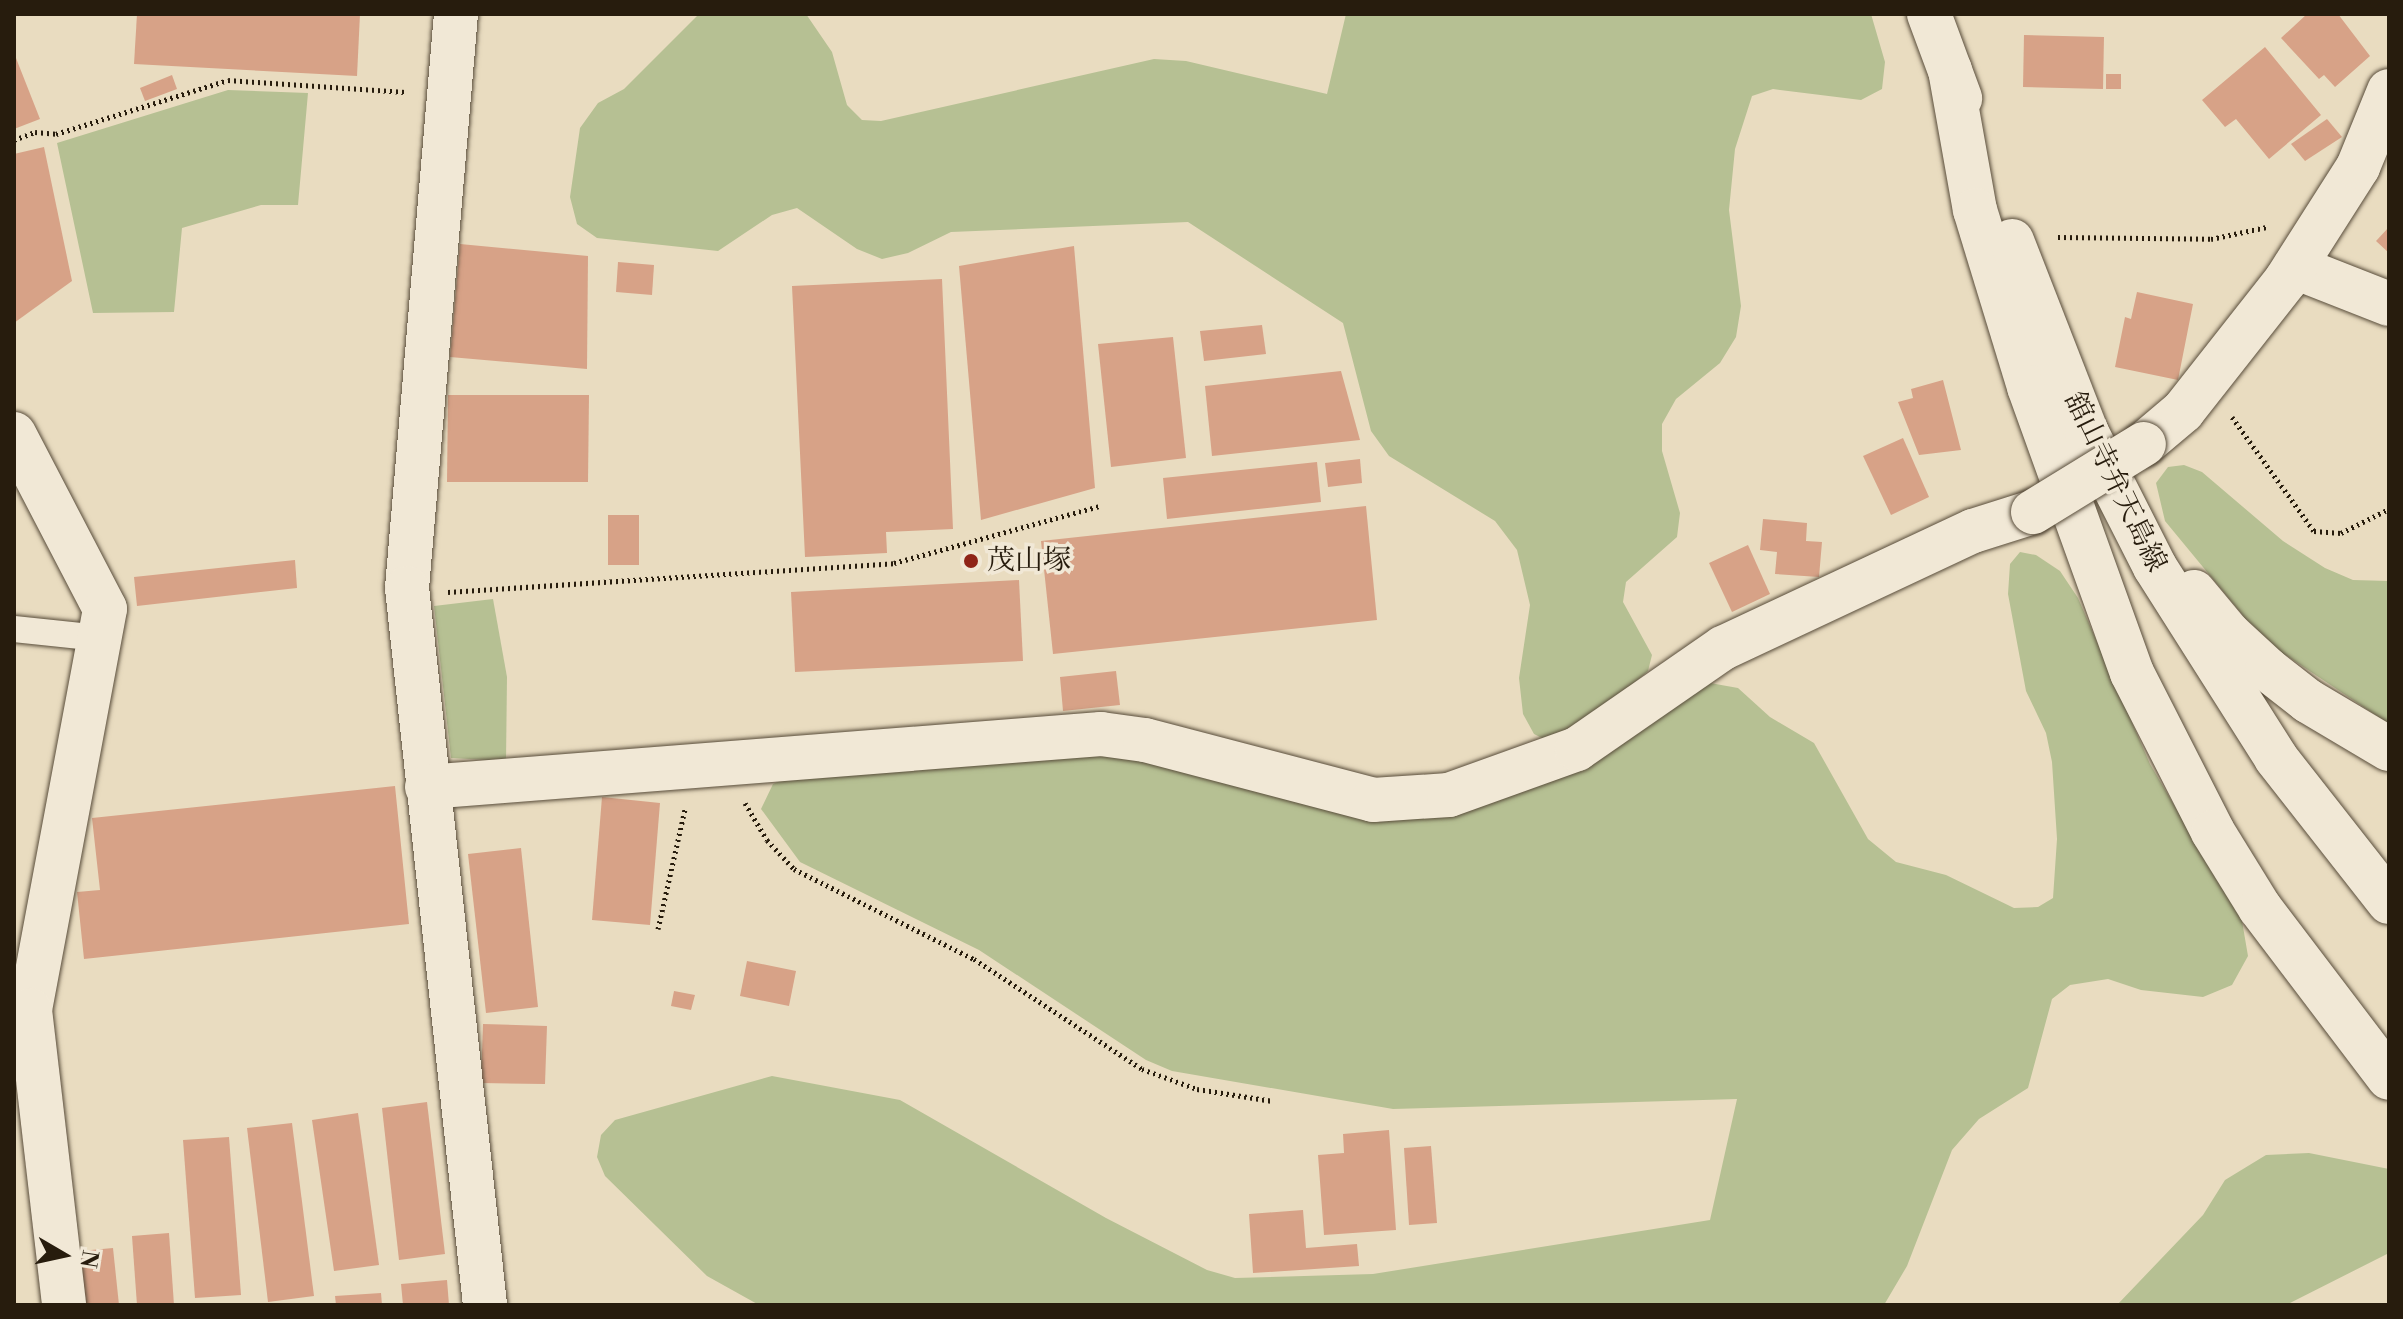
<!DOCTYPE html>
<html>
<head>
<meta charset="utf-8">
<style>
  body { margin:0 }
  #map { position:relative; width:2403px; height:1319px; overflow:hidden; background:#e9dcc0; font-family:"Libre Bodoni","Noto Serif JP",serif }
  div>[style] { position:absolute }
  .green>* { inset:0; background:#b6c093 }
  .building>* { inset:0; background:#d7a287 }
  .path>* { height:5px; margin-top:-2.5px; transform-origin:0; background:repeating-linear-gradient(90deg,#271c0d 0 2px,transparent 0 6px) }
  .roads { filter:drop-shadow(0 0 2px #584c3a) drop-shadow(0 0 2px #584c3a) }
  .service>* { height:26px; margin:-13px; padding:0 13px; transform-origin:13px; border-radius:13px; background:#f1e8d6 }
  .minor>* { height:44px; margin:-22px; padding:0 22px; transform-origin:22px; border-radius:22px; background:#f1e8d6 }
  .secondary>* { height:44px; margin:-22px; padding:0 22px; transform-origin:22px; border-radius:22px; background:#f1e8d6 }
  .bridges { filter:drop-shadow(0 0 2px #584c3a) drop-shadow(0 0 2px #584c3a) }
  .minor-bridge>* { height:44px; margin:-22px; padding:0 22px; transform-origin:22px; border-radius:22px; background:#f1e8d6 }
  .dots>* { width:22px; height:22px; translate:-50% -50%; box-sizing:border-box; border:4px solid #f1e8d6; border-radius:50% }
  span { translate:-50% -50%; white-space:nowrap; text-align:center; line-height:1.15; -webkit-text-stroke:7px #f1e8d6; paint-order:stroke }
  .street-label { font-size:28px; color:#271c0d }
  .poi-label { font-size:28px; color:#271c0d }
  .left { translate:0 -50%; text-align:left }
  .frame { position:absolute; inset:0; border:16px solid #271c0d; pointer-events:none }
  .north { position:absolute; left:24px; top:1215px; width:80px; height:80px; -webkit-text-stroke:6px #f1e8d6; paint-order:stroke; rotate:99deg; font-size:22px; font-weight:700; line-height:32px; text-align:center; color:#271c0d }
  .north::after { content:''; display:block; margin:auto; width:28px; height:36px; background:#271c0d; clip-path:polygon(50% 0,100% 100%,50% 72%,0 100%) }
</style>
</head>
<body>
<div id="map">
  <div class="green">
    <div style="clip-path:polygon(699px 14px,806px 14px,832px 52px,847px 105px,862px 120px,881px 121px,1154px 59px,1186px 61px,1327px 94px,1346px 14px,1871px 14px,1885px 62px,1882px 89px,1861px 100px,1773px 89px,1752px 96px,1735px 149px,1729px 210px,1741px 306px,1736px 337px,1720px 363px,1676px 399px,1662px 424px,1662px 451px,1680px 513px,1677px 537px,1626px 582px,1623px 602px,1652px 655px,1648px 671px,1589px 722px,1548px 741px,1534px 734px,1523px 714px,1519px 678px,1530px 605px,1517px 550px,1495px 521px,1389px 456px,1371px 431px,1343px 323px,1188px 222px,951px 232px,908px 253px,882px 259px,857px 249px,797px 208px,772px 215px,718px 251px,597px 238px,577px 224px,570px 197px,580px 128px,598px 103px,624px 89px)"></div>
    <div style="clip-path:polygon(228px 90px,308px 93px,298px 205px,261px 205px,182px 228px,174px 312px,93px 313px,57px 143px)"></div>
    <div style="clip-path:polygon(2184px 465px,2202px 472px,2283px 541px,2325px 568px,2353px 580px,2389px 581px,2389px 724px,2281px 652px,2245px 618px,2165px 521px,2156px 483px,2168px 467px)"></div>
    <div style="clip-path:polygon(2020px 552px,2036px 555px,2060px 571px,2078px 598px,2150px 764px,2242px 921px,2248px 956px,2232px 985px,2203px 997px,2141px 990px,2108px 979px,2070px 985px,2052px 999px,2028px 1088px,1979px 1119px,1952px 1150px,1907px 1266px,1884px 1305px,759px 1305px,707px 1276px,605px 1176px,597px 1157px,601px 1135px,615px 1120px,772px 1076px,900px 1100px,1106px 1218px,1207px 1270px,1235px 1278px,1373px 1274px,1710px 1220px,1737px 1099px,1393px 1109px,1172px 1071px,1146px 1060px,979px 950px,800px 862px,761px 809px,773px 784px,796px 774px,1102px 750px,1372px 815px,1710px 683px,1738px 688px,1770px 717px,1814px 743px,1868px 839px,1896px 862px,1946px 875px,2014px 908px,2038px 907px,2053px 898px,2057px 839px,2052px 762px,2046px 733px,2026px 691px,2008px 594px,2010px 564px)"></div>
    <div style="clip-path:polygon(493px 599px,507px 677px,506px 761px,451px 758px,434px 606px)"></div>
    <div style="clip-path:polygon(2309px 1153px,2389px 1169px,2389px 1253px,2286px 1305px,2117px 1305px,2203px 1215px,2225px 1180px,2266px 1155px)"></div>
  </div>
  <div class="building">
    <div style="clip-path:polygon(137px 14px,360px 14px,357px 76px,134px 64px)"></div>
    <div style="clip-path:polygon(2307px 14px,2338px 14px,2370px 56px,2335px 87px,2324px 75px,2319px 79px,2281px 38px)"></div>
    <div style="clip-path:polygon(2024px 35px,2104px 37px,2103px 89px,2023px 87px)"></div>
    <div style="clip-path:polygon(2265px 47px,2321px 115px,2269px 159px,2236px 119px,2225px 127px,2202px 100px)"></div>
    <div style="clip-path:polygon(14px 53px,40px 119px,14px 129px)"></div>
    <div style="clip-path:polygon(2106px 74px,2121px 74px,2121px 89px,2106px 89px)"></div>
    <div style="clip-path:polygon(172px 75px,177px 89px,145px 101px,140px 88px)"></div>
    <div style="clip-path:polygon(2327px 119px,2342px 137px,2305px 161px,2291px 144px)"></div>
    <div style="clip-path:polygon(44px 147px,72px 281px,14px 323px,14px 154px)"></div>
    <div style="clip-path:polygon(2389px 227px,2389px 253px,2376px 241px)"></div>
    <div style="clip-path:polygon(460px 244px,588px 256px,587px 369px,450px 357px)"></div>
    <div style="clip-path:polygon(1074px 246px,1095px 488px,981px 520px,959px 266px)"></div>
    <div style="clip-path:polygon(618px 262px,654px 265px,652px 295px,616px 292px)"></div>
    <div style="clip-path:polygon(942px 279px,953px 529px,886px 532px,887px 553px,805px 557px,792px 286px)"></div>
    <div style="clip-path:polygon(2137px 292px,2193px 304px,2178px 380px,2115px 367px,2125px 317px,2131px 319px)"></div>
    <div style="clip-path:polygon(1262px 325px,1266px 354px,1204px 361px,1200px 331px)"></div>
    <div style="clip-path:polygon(1173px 337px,1186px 458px,1111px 467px,1098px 344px)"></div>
    <div style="clip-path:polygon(1341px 371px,1360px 440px,1212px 456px,1205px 386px)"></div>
    <div style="clip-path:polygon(1943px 380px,1961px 450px,1919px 455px,1898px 402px,1913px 398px,1911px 389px)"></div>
    <div style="clip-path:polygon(448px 395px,589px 395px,588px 482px,447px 482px)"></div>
    <div style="clip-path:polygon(1903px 438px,1929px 497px,1891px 515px,1863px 456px)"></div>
    <div style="clip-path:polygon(1360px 459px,1362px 483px,1328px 487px,1325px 463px)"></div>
    <div style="clip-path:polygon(1317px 462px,1321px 502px,1167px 519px,1163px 478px)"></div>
    <div style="clip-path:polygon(1366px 506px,1377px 620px,1053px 654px,1041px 541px)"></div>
    <div style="clip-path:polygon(608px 515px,639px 515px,639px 565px,608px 565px)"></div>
    <div style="clip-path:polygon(1763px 519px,1807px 523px,1806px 541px,1822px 542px,1819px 577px,1775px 574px,1777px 552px,1760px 550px)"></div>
    <div style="clip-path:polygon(1748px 545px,1770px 594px,1732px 612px,1709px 563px)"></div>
    <div style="clip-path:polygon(295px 560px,297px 588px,137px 606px,134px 577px)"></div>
    <div style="clip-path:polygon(1019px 580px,1023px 661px,795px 672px,791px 592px)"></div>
    <div style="clip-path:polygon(1116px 671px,1120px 705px,1063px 711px,1060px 677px)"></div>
    <div style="clip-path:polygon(395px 786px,409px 924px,84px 959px,77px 892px,100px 890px,92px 818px)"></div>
    <div style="clip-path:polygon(602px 797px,660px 803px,650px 925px,592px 920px)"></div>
    <div style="clip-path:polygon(521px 848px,538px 1007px,486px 1013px,468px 854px)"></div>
    <div style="clip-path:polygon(747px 961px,796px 971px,789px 1006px,740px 996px)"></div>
    <div style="clip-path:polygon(674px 991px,695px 995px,691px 1010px,671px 1006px)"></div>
    <div style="clip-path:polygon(483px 1024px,547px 1026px,545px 1084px,481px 1083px)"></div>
    <div style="clip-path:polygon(427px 1102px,445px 1254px,399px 1260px,382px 1108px)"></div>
    <div style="clip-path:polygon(358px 1113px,379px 1265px,334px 1271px,312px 1120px)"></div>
    <div style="clip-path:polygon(292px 1123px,314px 1296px,268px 1302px,247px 1128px)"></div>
    <div style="clip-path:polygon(1389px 1130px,1396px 1230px,1324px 1235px,1318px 1155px,1344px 1153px,1343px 1134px)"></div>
    <div style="clip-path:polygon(229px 1137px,241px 1295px,195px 1298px,183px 1140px)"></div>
    <div style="clip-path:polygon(1431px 1146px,1437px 1223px,1409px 1225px,1404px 1148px)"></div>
    <div style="clip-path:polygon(1303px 1210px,1306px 1248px,1357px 1244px,1359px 1266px,1253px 1273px,1249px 1214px)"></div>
    <div style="clip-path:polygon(169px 1233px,174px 1305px,137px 1305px,132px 1236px)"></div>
    <div style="clip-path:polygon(113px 1248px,119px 1305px,86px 1305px,80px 1251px)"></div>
    <div style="clip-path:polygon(447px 1280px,449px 1305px,403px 1305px,401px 1284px)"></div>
    <div style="clip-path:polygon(381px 1293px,382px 1305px,336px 1305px,335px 1296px)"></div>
  </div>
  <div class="path">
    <div style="left:14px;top:140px;width:22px;rotate:-21deg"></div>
    <div style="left:35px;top:132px;width:21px;rotate:5deg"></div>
    <div style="left:56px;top:134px;width:180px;rotate:-17.4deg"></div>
    <div style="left:228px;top:80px;width:178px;rotate:3.9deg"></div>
    <div style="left:2058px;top:237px;width:153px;rotate:0.7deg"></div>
    <div style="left:2211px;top:239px;width:57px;rotate:-12.1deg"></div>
    <div style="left:2232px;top:417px;width:140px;rotate:54.3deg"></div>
    <div style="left:2314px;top:531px;width:27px;rotate:4deg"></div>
    <div style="left:2341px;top:533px;width:54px;rotate:-26.6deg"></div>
    <div style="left:448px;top:592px;width:447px;rotate:-3.7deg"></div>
    <div style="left:894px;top:563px;width:213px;rotate:-15.5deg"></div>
    <div style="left:745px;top:803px;width:43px;rotate:59.3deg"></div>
    <div style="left:767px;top:840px;width:40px;rotate:47deg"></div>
    <div style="left:794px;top:869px;width:201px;rotate:26.6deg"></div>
    <div style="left:974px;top:959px;width:201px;rotate:33.2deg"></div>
    <div style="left:1142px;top:1069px;width:59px;rotate:20deg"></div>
    <div style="left:1197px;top:1089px;width:77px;rotate:9deg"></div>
    <div style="left:658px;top:929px;width:123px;rotate:-77.3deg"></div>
  </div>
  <div class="roads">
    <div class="service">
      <div style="left:14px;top:629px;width:86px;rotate:6deg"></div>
    </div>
    <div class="minor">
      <div style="left:456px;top:14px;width:576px;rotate:94.88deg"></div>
      <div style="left:407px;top:588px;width:721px;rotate:83.79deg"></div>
      <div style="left:2295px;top:267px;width:101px;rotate:21.5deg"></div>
      <div style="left:14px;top:434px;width:197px;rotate:62.5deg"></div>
      <div style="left:105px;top:609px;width:408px;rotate:100.6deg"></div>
      <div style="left:30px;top:1010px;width:297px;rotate:83.4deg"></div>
      <div style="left:2144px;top:444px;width:51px;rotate:-40.2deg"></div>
      <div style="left:2183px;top:411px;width:167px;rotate:-51.8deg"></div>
      <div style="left:2286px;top:280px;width:134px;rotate:-57.5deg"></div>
      <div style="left:2358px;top:167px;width:82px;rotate:-67.8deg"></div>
      <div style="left:427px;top:787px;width:676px;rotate:-4.5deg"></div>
      <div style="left:1101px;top:734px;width:44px;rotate:7.8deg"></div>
      <div style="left:1145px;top:740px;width:236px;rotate:14.7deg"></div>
      <div style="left:1373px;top:800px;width:76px;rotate:-3.8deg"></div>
      <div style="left:1449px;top:795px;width:136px;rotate:-19.8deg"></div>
      <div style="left:1577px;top:749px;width:178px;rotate:-34.7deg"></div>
      <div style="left:1723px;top:648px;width:276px;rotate:-25.1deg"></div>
      <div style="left:1973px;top:531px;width:63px;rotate:-17.6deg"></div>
    </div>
    <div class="secondary">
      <div style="left:1929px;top:14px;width:90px;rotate:69.7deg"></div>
      <div style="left:1950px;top:70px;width:142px;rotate:79.9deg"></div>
      <div style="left:1975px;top:210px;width:185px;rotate:73deg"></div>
      <div style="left:2029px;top:387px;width:304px;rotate:70.2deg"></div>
      <div style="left:2132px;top:673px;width:178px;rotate:63deg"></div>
      <div style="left:2213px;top:832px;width:89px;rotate:58.3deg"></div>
      <div style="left:2260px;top:908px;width:213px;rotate:52.8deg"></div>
      <div style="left:2012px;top:241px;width:206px;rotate:68.7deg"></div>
      <div style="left:2087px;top:433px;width:150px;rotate:63.1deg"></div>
      <div style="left:2155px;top:567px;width:226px;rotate:57.6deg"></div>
      <div style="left:2276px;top:758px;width:183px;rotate:51.9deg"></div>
      <div style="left:2194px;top:592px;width:55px;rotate:50.2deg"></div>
      <div style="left:2229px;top:634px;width:52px;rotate:42.6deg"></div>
      <div style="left:2267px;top:669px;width:52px;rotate:38deg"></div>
      <div style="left:2308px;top:701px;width:94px;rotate:30.7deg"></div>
    </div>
  </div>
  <div class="bridges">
    <div class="minor-bridge">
      <div style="left:2033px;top:512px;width:130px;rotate:-31.5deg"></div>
    </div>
  </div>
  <div class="dots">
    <div style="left:971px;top:561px;background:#8f2418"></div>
  </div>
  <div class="street-label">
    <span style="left:2115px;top:482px;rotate:64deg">舘山寺弁天島線</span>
  </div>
  <div class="poi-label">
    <span class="left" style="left:987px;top:561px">茂山塚</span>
  </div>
  <div class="frame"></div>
  <div class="north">N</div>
</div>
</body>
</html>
